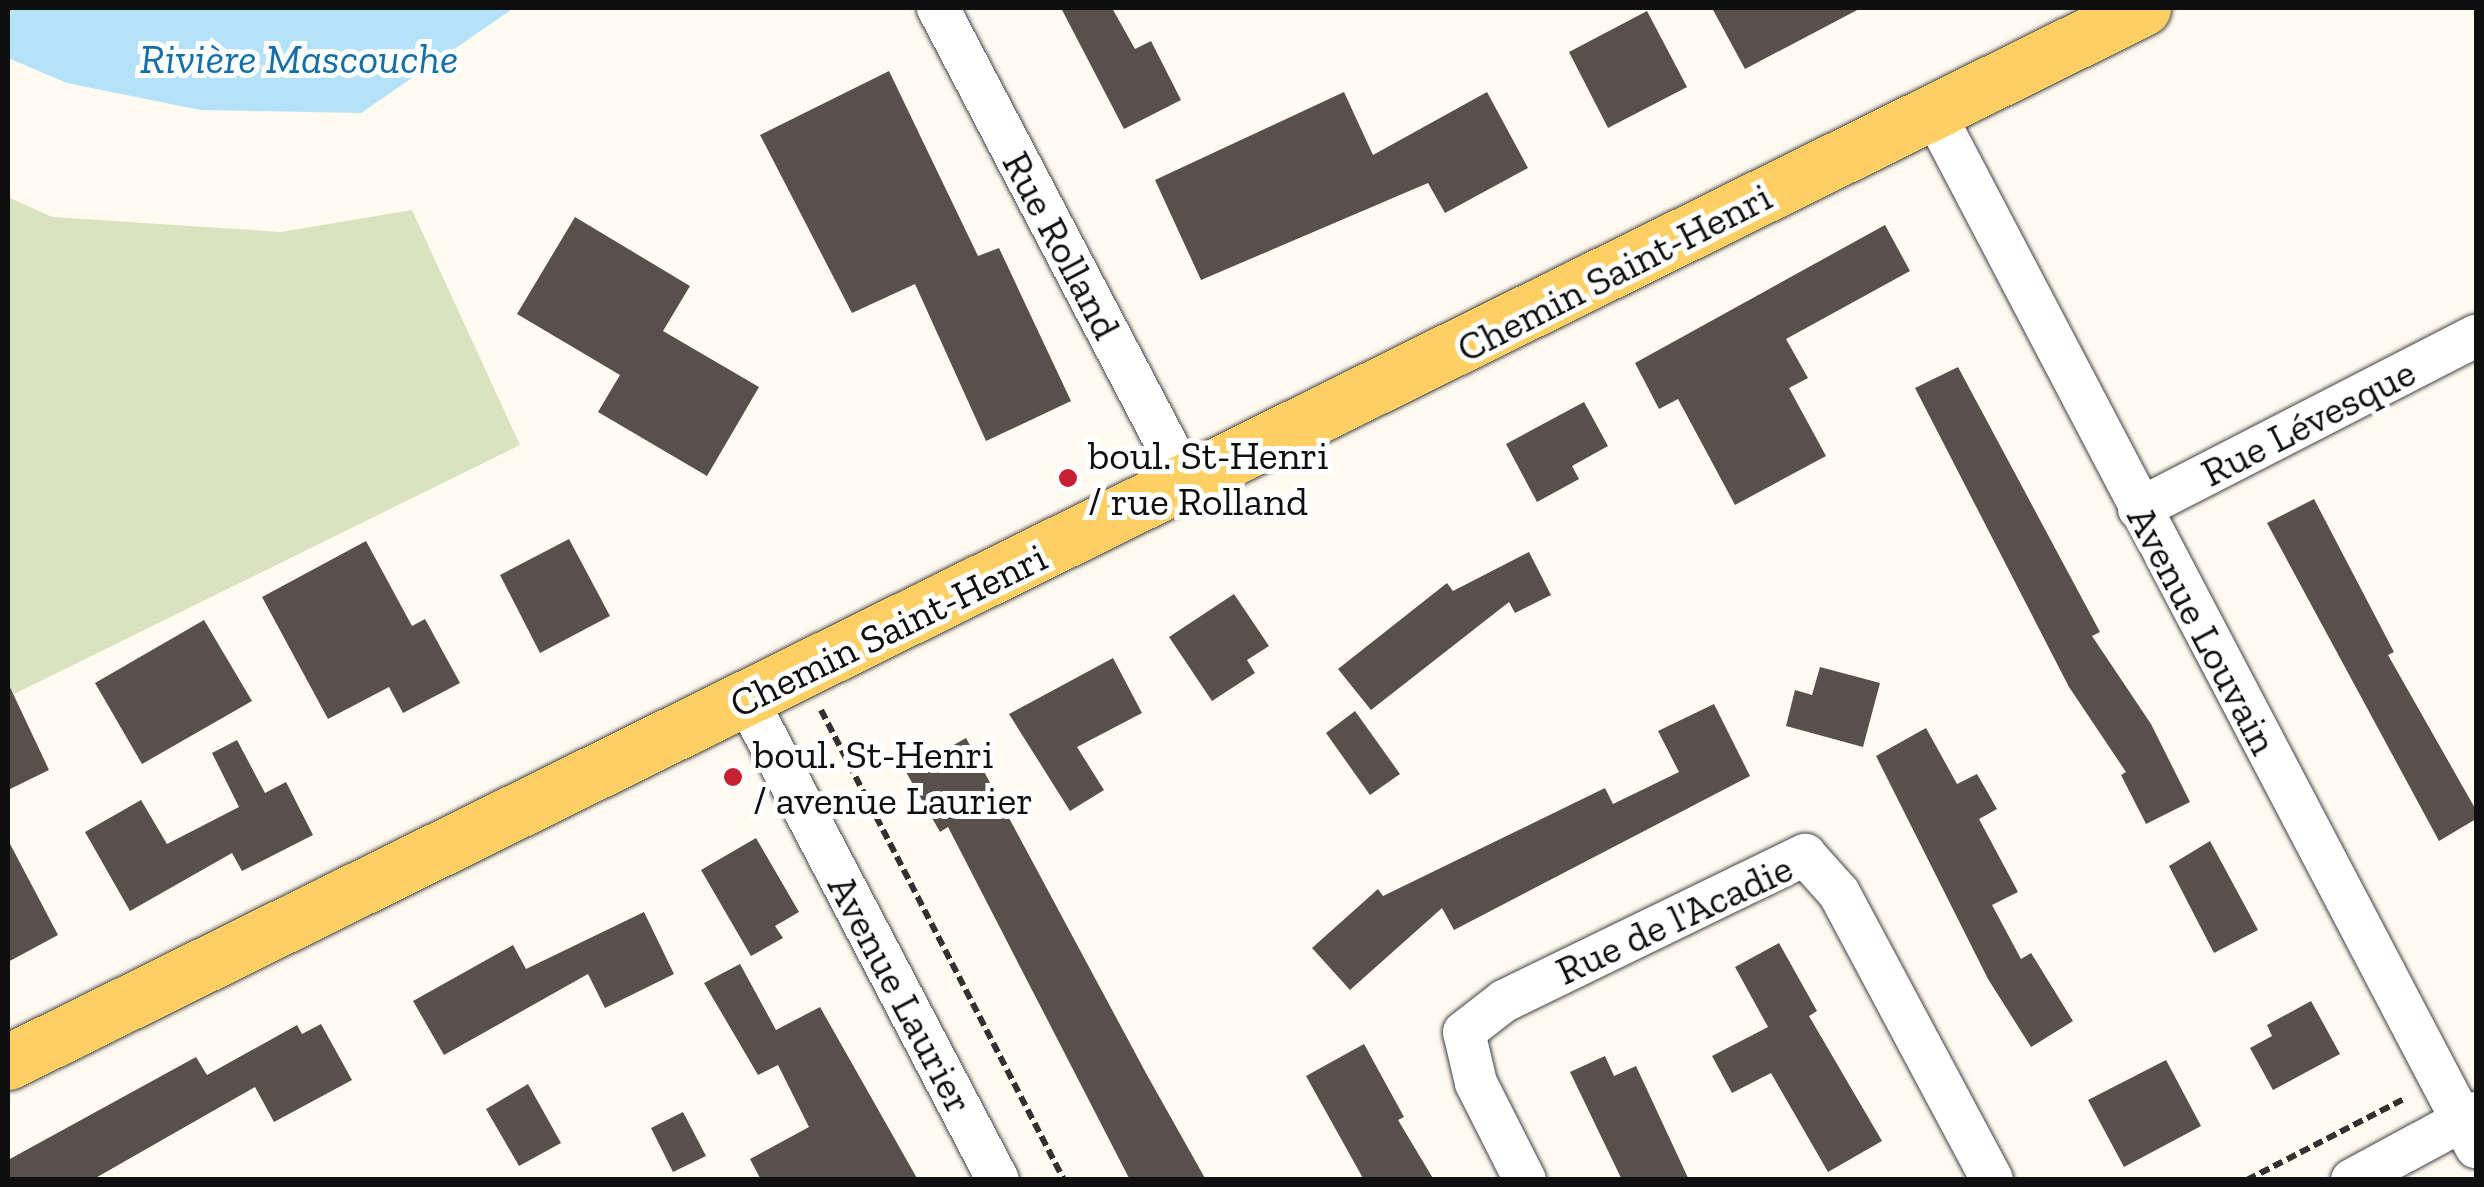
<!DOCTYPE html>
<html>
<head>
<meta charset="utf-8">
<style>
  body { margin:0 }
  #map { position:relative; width:2484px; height:1187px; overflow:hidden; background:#fffbf1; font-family:"Zilla Slab",serif }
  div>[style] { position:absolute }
  .cemetery>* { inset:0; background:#dae3c0 }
  .water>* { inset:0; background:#b4e3f9 }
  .building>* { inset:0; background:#594f4b }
  .path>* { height:6px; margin-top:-3px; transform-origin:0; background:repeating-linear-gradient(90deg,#313131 0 10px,transparent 0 15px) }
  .roads { filter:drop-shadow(0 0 2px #424242) drop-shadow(0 0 2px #424242) }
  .street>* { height:42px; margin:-21px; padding:0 21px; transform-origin:21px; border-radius:21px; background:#fff }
  .primary>* { height:55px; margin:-27.5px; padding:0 27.5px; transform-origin:27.5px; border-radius:27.5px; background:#fecf62 }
  .dots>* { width:28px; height:28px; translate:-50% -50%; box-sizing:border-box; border:5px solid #fff; border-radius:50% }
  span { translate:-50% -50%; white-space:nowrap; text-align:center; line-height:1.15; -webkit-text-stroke:10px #fff; paint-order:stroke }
  .street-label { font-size:40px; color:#0f0f0f }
  .poi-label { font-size:40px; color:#0f0f0f }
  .left { translate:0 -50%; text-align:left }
  .water-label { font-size:42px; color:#126fa8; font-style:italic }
  .frame { position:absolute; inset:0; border:10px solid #0f0f0f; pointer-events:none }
</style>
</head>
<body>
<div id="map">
  <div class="cemetery">
    <div style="clip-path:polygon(8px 197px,52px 217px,281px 232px,412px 210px,520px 445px,8px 697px)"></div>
  </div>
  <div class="water">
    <div style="clip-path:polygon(8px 8px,514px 8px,361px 113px,200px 110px,67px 83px,8px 58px)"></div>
  </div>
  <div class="building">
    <div style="clip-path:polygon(1061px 8px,1112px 8px,1135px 49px,1151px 41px,1181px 100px,1124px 129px)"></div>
    <div style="clip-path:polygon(1712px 8px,1861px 8px,1745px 69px)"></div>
    <div style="clip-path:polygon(1647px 11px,1687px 87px,1608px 128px,1569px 52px)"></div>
    <div style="clip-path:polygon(889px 71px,978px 256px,999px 248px,1071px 401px,986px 441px,915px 284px,852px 313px,760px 135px)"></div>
    <div style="clip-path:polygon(1344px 92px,1373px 155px,1487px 92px,1528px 168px,1445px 213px,1428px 183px,1201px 280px,1155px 180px)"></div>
    <div style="clip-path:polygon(575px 217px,690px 286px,663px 331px,759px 387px,707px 476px,598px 412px,620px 375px,517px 314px)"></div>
    <div style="clip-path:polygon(1885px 225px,1910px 271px,1786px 339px,1808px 378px,1789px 388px,1826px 456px,1735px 505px,1678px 399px,1659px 409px,1635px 363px)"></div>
    <div style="clip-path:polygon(1958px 367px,2100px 632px,2092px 636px,2151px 724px,2190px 802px,2146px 824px,2121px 775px,2126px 772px,2069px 687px,1915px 388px)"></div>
    <div style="clip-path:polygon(1584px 402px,1608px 446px,1572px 466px,1579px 479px,1537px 502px,1506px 444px)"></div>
    <div style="clip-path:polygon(2314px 499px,2394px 652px,2388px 655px,2476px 810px,2476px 819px,2439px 841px,2267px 523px)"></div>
    <div style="clip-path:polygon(569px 539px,610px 616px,540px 653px,500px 575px)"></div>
    <div style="clip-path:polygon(366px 541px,412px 626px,425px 619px,460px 683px,403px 713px,389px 687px,328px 719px,262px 597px)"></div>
    <div style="clip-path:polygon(1529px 552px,1551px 595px,1515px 613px,1509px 602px,1371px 710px,1338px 669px,1447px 583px,1453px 591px)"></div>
    <div style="clip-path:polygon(1234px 594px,1269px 646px,1247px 660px,1255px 673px,1212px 701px,1169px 637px)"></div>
    <div style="clip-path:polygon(204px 620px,252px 701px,142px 764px,95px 683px)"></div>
    <div style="clip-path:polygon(1113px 658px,1142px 713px,1077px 747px,1104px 790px,1070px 811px,1009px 714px)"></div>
    <div style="clip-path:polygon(1820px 667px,1880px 683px,1863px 747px,1786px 726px,1795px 690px,1812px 695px)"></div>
    <div style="clip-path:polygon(8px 683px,49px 770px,8px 790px)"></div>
    <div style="clip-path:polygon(1714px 704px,1750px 776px,1454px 930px,1442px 908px,1350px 990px,1312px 948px,1378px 889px,1383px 896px,1605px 788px,1613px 804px,1679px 772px,1658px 731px)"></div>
    <div style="clip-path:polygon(1355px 711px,1400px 774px,1370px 795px,1326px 733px)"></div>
    <div style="clip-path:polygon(1926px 728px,1957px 784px,1977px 774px,1997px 809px,1979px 819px,2018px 892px,1992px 905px,2021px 959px,2031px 953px,2073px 1021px,2031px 1047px,1988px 979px,1876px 756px)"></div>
    <div style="clip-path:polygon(966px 738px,1147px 1075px,1206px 1180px,1130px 1180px,948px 827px,940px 832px,906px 772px)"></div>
    <div style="clip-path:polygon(237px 740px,265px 793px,286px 782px,313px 835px,242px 871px,232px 853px,130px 911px,85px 832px,141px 800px,167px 844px,239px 807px,212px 753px)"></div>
    <div style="clip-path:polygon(756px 838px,799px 912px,775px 926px,783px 938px,751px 956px,701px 870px)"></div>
    <div style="clip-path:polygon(8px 840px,58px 935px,8px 962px)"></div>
    <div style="clip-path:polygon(2210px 841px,2258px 930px,2214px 953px,2169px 866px)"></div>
    <div style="clip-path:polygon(644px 912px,674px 974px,605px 1008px,588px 974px,444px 1055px,413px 1001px,513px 945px,526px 969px)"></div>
    <div style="clip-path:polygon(1779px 943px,1817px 1011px,1809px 1016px,1882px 1141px,1828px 1172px,1771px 1073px,1732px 1093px,1712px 1056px,1768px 1027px,1735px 967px)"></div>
    <div style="clip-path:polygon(740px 964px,776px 1030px,820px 1007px,918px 1180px,761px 1180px,750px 1159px,809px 1127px,778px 1065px,758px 1075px,704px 983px)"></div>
    <div style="clip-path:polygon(2311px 1001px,2340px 1054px,2273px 1090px,2250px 1048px,2272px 1036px,2267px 1025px)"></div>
    <div style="clip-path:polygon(321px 1024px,352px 1080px,274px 1122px,255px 1087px,92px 1180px,8px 1180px,8px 1160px,196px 1057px,207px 1075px,297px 1025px,302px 1034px)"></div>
    <div style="clip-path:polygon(1364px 1044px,1404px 1117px,1398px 1120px,1434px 1180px,1364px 1180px,1306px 1076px)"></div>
    <div style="clip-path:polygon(1605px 1056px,1614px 1076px,1636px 1066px,1689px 1180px,1622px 1180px,1570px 1072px)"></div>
    <div style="clip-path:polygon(2166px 1060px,2201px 1126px,2124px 1167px,2088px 1100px)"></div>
    <div style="clip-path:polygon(528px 1084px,561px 1143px,519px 1166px,486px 1109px)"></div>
    <div style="clip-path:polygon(683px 1112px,706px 1156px,673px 1172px,651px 1128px)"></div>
  </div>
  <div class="path">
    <div style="left:821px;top:710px;width:529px;rotate:62.66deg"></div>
    <div style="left:2247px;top:1180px;width:179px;rotate:-27.3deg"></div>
  </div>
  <div class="roads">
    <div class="street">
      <div style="left:938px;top:8px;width:536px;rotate:62.34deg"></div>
      <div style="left:1933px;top:111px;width:1170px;rotate:62.34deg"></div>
      <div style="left:2139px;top:509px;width:379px;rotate:-27.2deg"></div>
      <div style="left:748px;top:702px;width:539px;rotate:62.39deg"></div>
      <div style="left:1525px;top:1180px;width:109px;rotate:-116.8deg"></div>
      <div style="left:1476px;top:1083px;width:52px;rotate:-103.2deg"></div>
      <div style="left:1464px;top:1032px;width:51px;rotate:-37.8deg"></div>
      <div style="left:1504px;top:1001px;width:335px;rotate:-25.9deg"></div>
      <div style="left:1805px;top:855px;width:51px;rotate:48.2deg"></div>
      <div style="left:1839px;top:893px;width:325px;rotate:61.9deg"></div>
      <div style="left:2352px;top:1180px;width:141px;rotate:-28.4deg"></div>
    </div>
    <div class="primary">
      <div style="left:8px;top:1062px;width:2381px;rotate:-26.27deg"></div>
    </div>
  </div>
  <div class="dots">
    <div style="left:1068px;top:478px;background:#c62032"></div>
    <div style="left:733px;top:777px;background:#c62032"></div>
  </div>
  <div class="street-label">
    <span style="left:1062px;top:245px;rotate:62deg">Rue Rolland</span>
    <span style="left:1614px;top:272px;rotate:-27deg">Chemin Saint-Henri</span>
    <span style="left:2308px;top:422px;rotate:-27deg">Rue Lévesque</span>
    <span style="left:888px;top:630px;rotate:-26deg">Chemin Saint-Henri</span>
    <span style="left:2203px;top:630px;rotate:62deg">Avenue Louvain</span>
    <span style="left:1674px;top:919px;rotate:-25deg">Rue de l'Acadie</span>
    <span style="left:901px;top:994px;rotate:62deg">Avenue Laurier</span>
  </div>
  <div class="poi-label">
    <span class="left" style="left:1088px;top:478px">boul. St-Henri<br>/ rue Rolland</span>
    <span class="left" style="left:753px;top:777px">boul. St-Henri<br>/ avenue Laurier</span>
  </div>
  <div class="water-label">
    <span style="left:299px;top:59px">Rivière Mascouche</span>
  </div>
  <div class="frame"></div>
</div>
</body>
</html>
